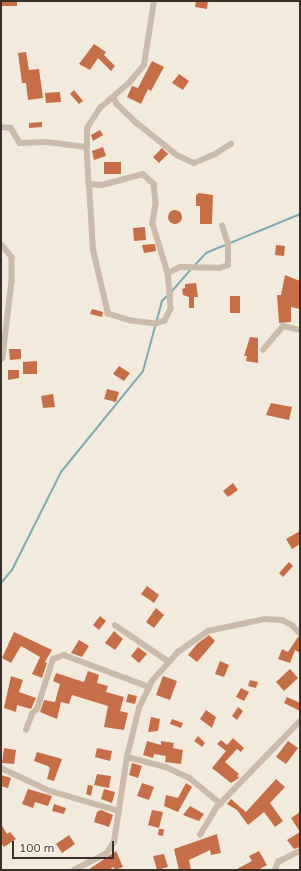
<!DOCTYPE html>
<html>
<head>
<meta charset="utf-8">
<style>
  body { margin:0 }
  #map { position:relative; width:301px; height:871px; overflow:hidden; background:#f3eade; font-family:Mulish,sans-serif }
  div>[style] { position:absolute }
  .stream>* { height:2px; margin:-1px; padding:0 1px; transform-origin:1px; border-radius:1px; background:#7dabb0 }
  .building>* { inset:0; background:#c66e48 }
  .round { border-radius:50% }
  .minor>* { height:5.5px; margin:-2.75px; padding:0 2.75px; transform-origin:2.75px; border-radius:2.75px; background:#cbbbaa }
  span { translate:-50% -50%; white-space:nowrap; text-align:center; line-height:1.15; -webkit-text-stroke:3px #faf4eb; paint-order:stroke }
  .frame { position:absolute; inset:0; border:2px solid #392f29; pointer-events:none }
  .scale { position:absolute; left:12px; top:841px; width:102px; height:18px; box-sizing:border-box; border:2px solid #392f29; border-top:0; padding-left:5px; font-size:12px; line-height:14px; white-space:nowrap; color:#392f29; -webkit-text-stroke:3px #faf4eb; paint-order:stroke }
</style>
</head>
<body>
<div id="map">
  <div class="stream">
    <div style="left:194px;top:266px;width:18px;rotate:-47deg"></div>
    <div style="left:206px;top:253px;width:102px;rotate:-22.5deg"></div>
    <div style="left:172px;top:291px;width:29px;rotate:-49deg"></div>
    <div style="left:1px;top:583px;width:17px;rotate:-50deg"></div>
    <div style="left:12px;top:570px;width:110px;rotate:-63.4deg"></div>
    <div style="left:61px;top:472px;width:130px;rotate:-50.9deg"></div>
    <div style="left:143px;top:371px;width:73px;rotate:-74.8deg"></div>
    <div style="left:162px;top:301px;width:10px;rotate:-45deg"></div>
  </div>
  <div class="building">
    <div style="clip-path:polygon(1px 1px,17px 1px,17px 6px,1px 6px)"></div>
    <div style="clip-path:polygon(196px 1px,208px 1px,207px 9px,195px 7px)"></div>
    <div style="clip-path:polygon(94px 44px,106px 52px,104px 55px,115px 66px,111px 71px,98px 58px,90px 70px,79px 64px)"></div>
    <div style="clip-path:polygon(26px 52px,29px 70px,39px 69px,43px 98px,28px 100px,26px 83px,22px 83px,18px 53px)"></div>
    <div style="clip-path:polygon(152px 61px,164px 67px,151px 91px,148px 89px,141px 104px,127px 97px,132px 86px,138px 88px)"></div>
    <div style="clip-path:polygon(179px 74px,189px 81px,183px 90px,172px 83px)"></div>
    <div style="clip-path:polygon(74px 90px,83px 101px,79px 104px,70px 94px)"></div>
    <div style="clip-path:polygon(60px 92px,61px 102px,46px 103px,45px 93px)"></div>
    <div style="clip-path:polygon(42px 122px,42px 127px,29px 128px,29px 123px)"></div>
    <div style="clip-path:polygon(100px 130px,103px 135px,93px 141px,91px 135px)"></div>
    <div style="clip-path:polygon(103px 147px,106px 156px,94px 160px,92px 151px)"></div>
    <div style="clip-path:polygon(162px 148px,168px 154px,159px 163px,153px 157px)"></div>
    <div style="clip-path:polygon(104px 162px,121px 162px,121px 174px,104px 174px)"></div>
    <div style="clip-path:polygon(199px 193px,213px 195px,212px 224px,200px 224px,200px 206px,196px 206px,196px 195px)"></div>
    <div class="round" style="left:168px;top:210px;width:14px;height:14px"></div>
    <div style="clip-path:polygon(145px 227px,146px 240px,134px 241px,133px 228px)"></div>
    <div style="clip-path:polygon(155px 244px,156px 251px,144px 253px,142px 245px)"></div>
    <div style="clip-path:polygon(276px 245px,285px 246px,284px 256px,275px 255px)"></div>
    <div style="clip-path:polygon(285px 275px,300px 281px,300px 309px,291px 307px,291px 322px,279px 323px,277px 295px,281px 295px)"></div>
    <div style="clip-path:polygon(196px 283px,198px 297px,194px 297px,194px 308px,189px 308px,189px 297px,183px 295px,182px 289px,185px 288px,185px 284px)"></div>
    <div style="clip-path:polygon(230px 296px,240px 296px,240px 313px,230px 313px)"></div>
    <div style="clip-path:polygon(92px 309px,103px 312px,102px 317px,90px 314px)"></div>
    <div style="clip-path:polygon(250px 337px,258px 338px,258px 363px,246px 361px,247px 356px,244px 356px)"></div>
    <div style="clip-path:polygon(9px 349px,21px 349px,21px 359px,10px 360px)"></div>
    <div style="clip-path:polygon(37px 361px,37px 374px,23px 374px,23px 362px)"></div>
    <div style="clip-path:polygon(119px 366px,130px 373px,124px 381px,113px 374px)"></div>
    <div style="clip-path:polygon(8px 370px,19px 370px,19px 378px,8px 380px)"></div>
    <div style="clip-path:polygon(107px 389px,119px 392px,116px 402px,104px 399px)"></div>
    <div style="clip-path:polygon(53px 394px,55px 407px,43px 408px,41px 396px)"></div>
    <div style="clip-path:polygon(271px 403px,292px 407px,289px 420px,266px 415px)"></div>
    <div style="clip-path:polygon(233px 483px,238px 490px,228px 497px,223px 491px)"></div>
    <div style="clip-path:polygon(300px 531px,300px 544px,292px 549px,286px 539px)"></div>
    <div style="clip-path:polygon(289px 562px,293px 566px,283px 577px,279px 573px)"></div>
    <div style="clip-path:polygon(147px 586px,159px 595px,154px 603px,141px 594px)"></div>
    <div style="clip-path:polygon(156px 608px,164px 615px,154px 628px,146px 622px)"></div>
    <div style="clip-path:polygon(100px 616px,106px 621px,99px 630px,93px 625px)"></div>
    <div style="clip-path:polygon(114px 631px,123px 639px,115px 650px,105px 643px)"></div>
    <div style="clip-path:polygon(14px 632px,52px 650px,45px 662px,47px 663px,42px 678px,32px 674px,40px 657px,21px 646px,11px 663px,2px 658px)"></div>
    <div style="clip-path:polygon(209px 635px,215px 641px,197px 662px,188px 655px,197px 644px)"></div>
    <div style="clip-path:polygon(298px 637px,300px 637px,300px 653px,295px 650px,290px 663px,278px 659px,282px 649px,288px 652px)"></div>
    <div style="clip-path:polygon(79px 640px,89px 646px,82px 657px,71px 653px)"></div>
    <div style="clip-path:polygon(138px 647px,147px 654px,139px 663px,131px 656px)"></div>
    <div style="clip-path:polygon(220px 661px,229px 665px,224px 677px,215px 674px)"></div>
    <div style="clip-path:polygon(290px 669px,298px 678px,284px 691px,276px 682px)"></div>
    <div style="clip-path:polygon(88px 671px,99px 675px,97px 683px,108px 686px,106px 692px,124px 697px,120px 711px,128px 713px,124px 730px,104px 727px,108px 706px,72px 695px,69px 704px,61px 702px,57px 719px,40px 712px,44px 700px,55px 702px,60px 684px,53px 681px,56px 673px,84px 682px)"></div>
    <div style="clip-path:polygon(11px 676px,23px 680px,19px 692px,36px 698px,31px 709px,17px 705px,16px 712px,4px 708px)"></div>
    <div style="clip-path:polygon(163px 676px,177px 681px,170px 700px,156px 695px)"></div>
    <div style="clip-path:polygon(250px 680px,258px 682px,256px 688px,248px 686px)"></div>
    <div style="clip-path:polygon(241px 688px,249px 692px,244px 701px,236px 697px)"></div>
    <div style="clip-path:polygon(128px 694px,137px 696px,135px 704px,126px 702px)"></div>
    <div style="clip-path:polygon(287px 697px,300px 703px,300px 711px,284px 703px)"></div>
    <div style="clip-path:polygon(238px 707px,243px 711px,237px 720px,232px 716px)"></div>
    <div style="clip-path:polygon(206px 710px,216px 717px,212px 728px,200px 719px)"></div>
    <div style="clip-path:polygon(151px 717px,160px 719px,158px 731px,148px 732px)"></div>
    <div style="clip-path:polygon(172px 719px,183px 723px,181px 728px,170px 724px)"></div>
    <div style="clip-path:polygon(198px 736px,205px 743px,202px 747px,194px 741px)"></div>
    <div style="clip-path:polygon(233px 738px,244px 748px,241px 752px,237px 749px,225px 762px,239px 774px,237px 776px,239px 778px,231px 783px,212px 768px,226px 751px,217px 744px,221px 740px,227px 745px)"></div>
    <div style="clip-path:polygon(147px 741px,161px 745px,161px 741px,174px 743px,173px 748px,183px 750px,181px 764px,165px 762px,166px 756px,154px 754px,153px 758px,143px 755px)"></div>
    <div style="clip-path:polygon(288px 741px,298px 748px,286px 764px,276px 757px)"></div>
    <div style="clip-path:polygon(4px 748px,16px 750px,14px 764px,2px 763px)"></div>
    <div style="clip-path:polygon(97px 748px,112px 751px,110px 761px,95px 757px)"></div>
    <div style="clip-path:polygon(37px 752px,62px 759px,54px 781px,47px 779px,50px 768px,48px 766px,34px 761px)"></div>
    <div style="clip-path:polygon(132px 763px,142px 766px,138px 778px,129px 775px)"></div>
    <div style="clip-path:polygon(97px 774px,111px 776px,109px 788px,94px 785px)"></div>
    <div style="clip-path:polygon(1px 775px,11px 778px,8px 788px,1px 786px)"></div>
    <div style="clip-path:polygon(276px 779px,285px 787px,270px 803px,283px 821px,275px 827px,264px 812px,248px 825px,237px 810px,227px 804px,231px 799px,246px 812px)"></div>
    <div style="clip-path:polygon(142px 783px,154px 787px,149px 800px,137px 796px)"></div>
    <div style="clip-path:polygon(186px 783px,192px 787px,178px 812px,164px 806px,166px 795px,178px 798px)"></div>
    <div style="clip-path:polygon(88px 785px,93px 786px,91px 796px,86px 794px)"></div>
    <div style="clip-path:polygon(28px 789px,52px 796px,48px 806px,35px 802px,33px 808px,22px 804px)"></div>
    <div style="clip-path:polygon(104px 789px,115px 792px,112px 803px,101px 799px)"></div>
    <div style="clip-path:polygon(54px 804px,66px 808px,64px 814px,52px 811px)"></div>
    <div style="clip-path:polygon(190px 806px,204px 814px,199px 821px,183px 815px)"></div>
    <div style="clip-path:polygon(101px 810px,113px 815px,109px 827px,94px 822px,97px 812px)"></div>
    <div style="clip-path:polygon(152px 810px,163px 812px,159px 828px,148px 825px)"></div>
    <div style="clip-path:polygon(300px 812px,300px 847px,294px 849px,287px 840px,300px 832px,291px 818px)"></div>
    <div style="clip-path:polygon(1px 824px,7px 834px,10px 832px,16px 839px,4px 847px,1px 843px)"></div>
    <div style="clip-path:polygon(159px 829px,164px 829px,163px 836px,158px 835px)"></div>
    <div style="clip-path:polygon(217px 834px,221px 853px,211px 855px,210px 850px,189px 860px,191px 870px,179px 870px,174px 849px)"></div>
    <div style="clip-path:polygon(69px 835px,75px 844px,62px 853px,56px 844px)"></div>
    <div style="clip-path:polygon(116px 851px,123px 867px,115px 870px,114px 867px,108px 870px,88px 870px)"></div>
    <div style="clip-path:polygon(259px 851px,267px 865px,258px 870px,235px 870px,252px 861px,249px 856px)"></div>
    <div style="clip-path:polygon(164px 854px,168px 867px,157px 870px,153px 856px)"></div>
  </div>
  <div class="minor">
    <div style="left:114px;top:97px;width:8px;rotate:67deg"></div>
    <div style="left:117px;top:104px;width:28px;rotate:44deg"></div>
    <div style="left:137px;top:123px;width:51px;rotate:38.7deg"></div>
    <div style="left:177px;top:155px;width:19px;rotate:25deg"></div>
    <div style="left:194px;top:163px;width:23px;rotate:-23deg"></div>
    <div style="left:215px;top:154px;width:19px;rotate:-32deg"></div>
    <div style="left:1px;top:127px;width:10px;rotate:6deg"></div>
    <div style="left:11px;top:128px;width:17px;rotate:59deg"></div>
    <div style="left:20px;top:143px;width:26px;rotate:-2deg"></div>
    <div style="left:46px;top:142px;width:41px;rotate:7deg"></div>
    <div style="left:87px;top:147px;width:19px;rotate:-90deg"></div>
    <div style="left:87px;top:128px;width:24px;rotate:-57deg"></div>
    <div style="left:100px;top:108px;width:38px;rotate:-41deg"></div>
    <div style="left:129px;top:83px;width:23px;rotate:-50deg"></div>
    <div style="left:144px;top:65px;width:65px;rotate:-81.1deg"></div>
    <div style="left:87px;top:147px;width:37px;rotate:87deg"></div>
    <div style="left:89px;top:184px;width:13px;rotate:4deg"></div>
    <div style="left:102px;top:185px;width:42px;rotate:-15deg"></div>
    <div style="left:143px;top:174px;width:15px;rotate:42deg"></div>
    <div style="left:154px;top:184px;width:20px;rotate:84deg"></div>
    <div style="left:156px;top:204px;width:20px;rotate:99deg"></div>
    <div style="left:153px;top:224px;width:51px;rotate:73deg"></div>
    <div style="left:168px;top:273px;width:20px;rotate:84deg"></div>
    <div style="left:170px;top:293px;width:16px;rotate:86deg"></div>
    <div style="left:171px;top:309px;width:13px;rotate:117deg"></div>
    <div style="left:165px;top:321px;width:9px;rotate:162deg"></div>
    <div style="left:156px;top:324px;width:25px;rotate:-173deg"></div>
    <div style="left:131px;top:321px;width:24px;rotate:-163deg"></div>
    <div style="left:108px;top:314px;width:66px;rotate:-103.2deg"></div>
    <div style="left:93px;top:250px;width:66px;rotate:-93.5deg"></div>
    <div style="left:1px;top:244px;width:17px;rotate:50deg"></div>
    <div style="left:12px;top:257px;width:24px;rotate:90deg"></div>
    <div style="left:12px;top:281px;width:78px;rotate:96.7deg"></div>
    <div style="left:168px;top:273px;width:13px;rotate:-27deg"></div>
    <div style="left:180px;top:267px;width:39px;rotate:1deg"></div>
    <div style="left:219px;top:268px;width:9px;rotate:-18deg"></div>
    <div style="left:228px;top:265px;width:21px;rotate:-90deg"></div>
    <div style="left:228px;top:244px;width:19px;rotate:-108deg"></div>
    <div style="left:263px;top:350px;width:31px;rotate:-50deg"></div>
    <div style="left:283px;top:326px;width:17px;rotate:13deg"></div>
    <div style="left:115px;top:625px;width:64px;rotate:34.2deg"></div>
    <div style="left:26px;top:730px;width:17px;rotate:-69deg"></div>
    <div style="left:32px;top:714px;width:7px;rotate:-45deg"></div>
    <div style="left:37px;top:709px;width:52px;rotate:-72.3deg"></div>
    <div style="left:53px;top:659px;width:12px;rotate:-20deg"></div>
    <div style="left:64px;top:655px;width:91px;rotate:20.6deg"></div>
    <div style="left:127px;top:757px;width:50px;rotate:-76.2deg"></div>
    <div style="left:139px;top:708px;width:30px;rotate:-64deg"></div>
    <div style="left:152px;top:681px;width:39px;rotate:-48deg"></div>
    <div style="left:178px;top:652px;width:37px;rotate:-35deg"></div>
    <div style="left:208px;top:631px;width:58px;rotate:-11.9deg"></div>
    <div style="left:265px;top:619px;width:17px;rotate:3deg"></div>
    <div style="left:282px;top:620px;width:11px;rotate:27deg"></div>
    <div style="left:292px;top:625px;width:11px;rotate:45deg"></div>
    <div style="left:1px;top:768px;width:54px;rotate:25.1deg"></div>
    <div style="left:50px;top:791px;width:72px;rotate:16.2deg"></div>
    <div style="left:200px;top:835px;width:31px;rotate:-59deg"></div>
    <div style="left:216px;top:808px;width:121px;rotate:-46deg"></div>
    <div style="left:74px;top:870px;width:37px;rotate:-27deg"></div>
    <div style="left:107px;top:853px;width:13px;rotate:-58deg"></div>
    <div style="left:114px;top:842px;width:86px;rotate:-81.3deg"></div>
    <div style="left:127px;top:757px;width:40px;rotate:14.4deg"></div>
    <div style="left:166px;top:767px;width:26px;rotate:25deg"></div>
    <div style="left:190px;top:778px;width:40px;rotate:40deg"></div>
    <div style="left:275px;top:870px;width:9px;rotate:-69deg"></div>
    <div style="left:278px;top:862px;width:25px;rotate:-27deg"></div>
  </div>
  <div class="frame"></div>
  <div class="scale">100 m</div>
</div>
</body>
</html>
